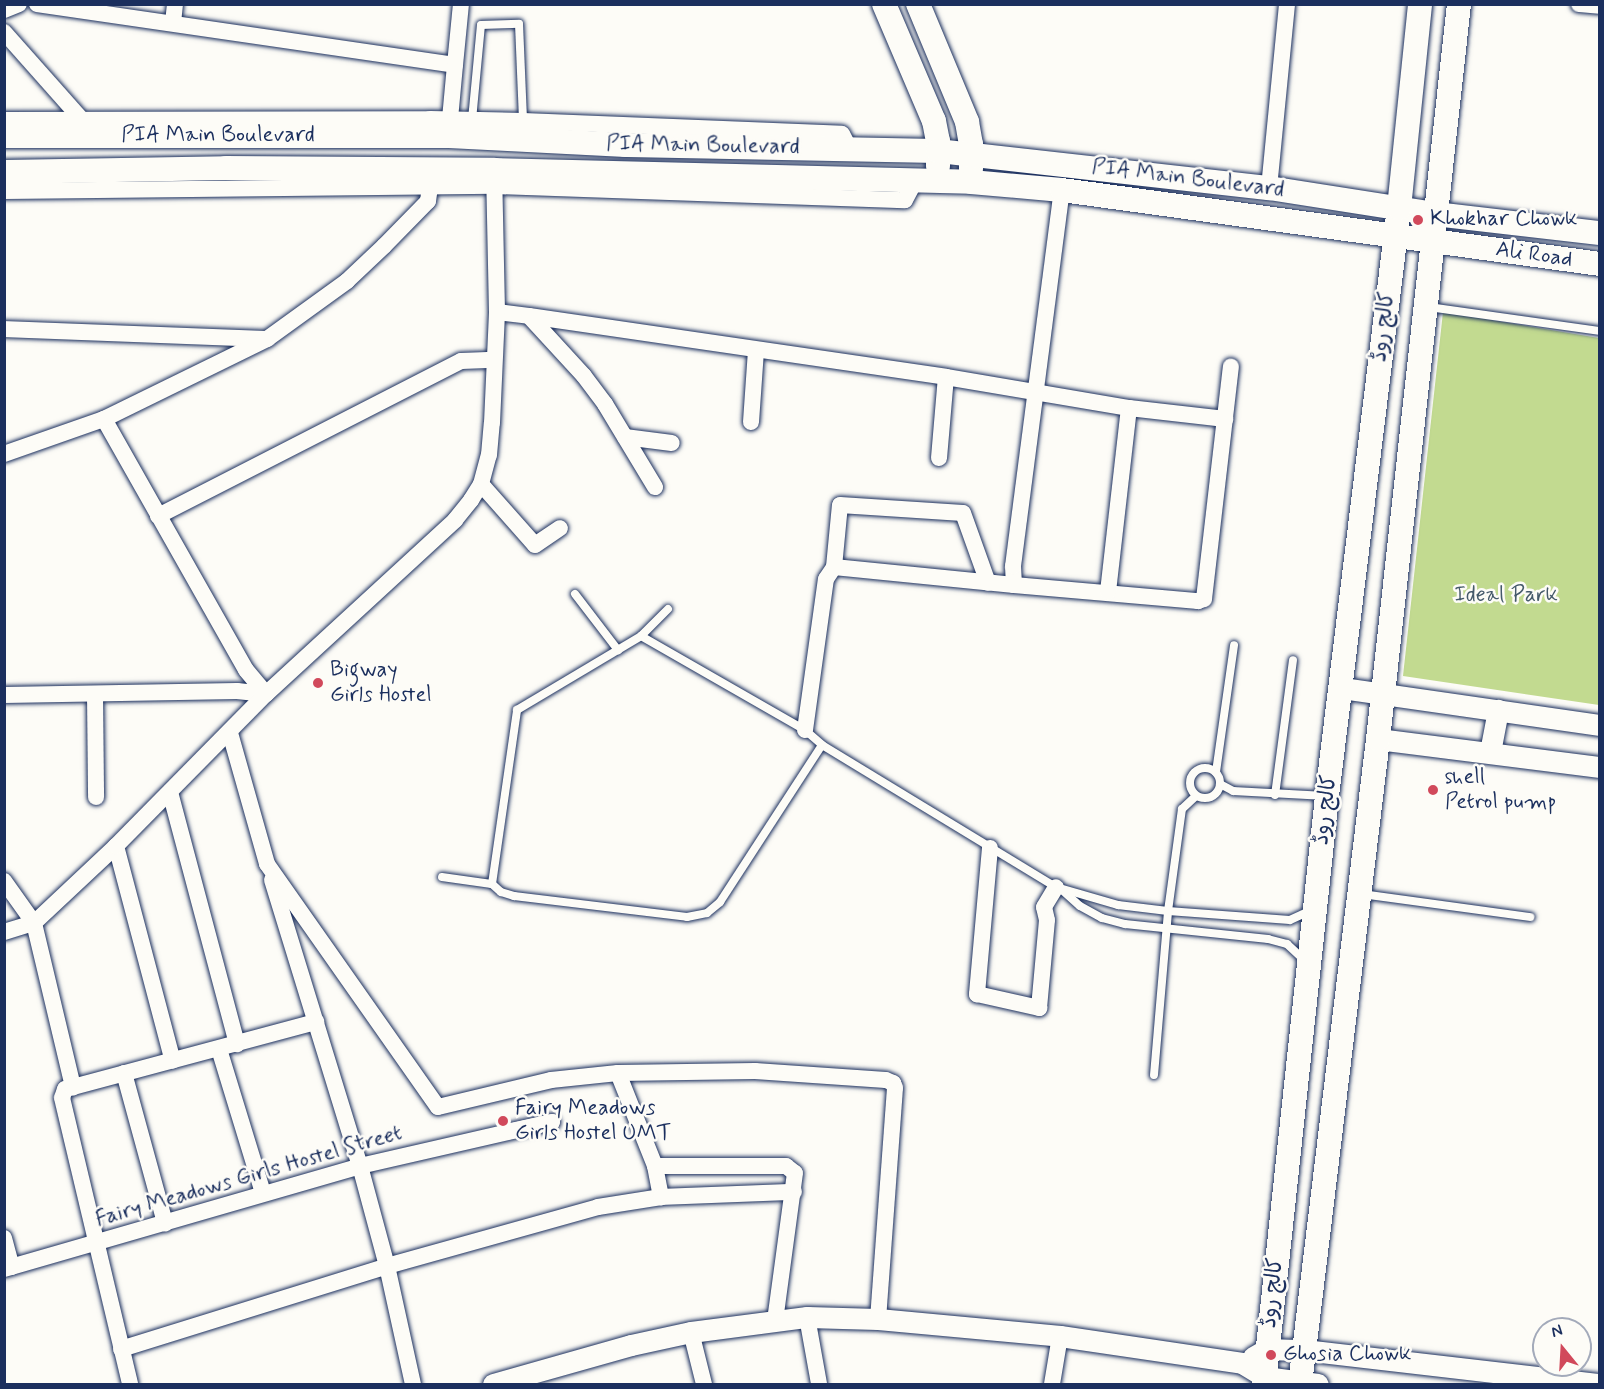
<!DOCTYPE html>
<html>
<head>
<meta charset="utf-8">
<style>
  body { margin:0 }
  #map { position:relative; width:1604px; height:1389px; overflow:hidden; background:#fdfcf7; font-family:Mynerve,"Playpen Sans Arabic",sans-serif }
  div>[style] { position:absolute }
  .green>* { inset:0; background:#c2da90 }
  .roads { filter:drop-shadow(0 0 2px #1b2f5e) drop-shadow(0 0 2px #1b2f5e) }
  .service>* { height:8px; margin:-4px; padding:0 4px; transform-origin:4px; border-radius:4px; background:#fdfcf7 }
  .service>.ring { margin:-4px; padding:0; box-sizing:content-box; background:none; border:8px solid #fdfcf7; border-radius:50% }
  .minor>* { height:16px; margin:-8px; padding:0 8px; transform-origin:8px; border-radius:8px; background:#fdfcf7 }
  .tertiary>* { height:21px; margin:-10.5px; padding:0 10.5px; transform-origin:10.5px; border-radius:10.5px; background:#fdfcf7 }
  .secondary>* { height:24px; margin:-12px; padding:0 12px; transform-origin:12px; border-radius:12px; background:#fdfcf7 }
  .dots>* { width:16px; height:16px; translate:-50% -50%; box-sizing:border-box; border:3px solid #fdfcf7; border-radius:50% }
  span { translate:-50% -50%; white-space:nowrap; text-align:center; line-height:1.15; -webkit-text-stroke:5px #fdfcf7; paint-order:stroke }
  .street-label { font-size:22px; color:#1b2f5e }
  .poi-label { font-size:22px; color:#1b2f5e }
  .left { translate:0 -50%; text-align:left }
  .park-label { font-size:22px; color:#455a6a }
  .frame { position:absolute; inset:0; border:6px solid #1b2f5e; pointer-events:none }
  .north { position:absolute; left:1532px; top:1317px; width:60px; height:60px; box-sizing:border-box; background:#fdfcf7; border:2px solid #a3aaba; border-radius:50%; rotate:342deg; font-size:16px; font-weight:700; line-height:24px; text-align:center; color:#1b2f5e }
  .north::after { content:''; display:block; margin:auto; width:21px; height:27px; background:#d1495b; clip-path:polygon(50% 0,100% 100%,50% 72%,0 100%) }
</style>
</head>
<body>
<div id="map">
  <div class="green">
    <div style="clip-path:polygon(1443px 312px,1599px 338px,1599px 705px,1403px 676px)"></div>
  </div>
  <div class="roads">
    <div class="service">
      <div style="left:472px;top:120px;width:95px;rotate:-84.6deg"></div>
      <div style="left:481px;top:25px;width:38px;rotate:-2deg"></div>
      <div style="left:519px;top:24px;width:97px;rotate:87.6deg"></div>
      <div style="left:1429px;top:307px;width:173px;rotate:8deg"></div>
      <div style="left:575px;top:594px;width:71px;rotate:52.5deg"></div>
      <div style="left:668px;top:609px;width:38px;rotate:135deg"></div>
      <div style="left:641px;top:636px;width:189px;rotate:29.8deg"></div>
      <div style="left:805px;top:730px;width:23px;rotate:41deg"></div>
      <div style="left:822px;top:745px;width:274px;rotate:31.3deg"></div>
      <div style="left:1056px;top:887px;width:65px;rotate:16.2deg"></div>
      <div style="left:1118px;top:905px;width:50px;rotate:6.8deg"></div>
      <div style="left:1168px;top:911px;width:122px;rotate:4.2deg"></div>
      <div style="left:1290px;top:920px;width:23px;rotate:-25deg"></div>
      <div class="ring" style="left:1190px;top:768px;width:22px;height:22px"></div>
      <div style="left:1216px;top:772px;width:128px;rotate:-81.9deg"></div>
      <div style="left:1220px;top:784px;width:15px;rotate:28deg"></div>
      <div style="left:1233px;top:791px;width:93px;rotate:3.1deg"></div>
      <div style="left:1275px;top:795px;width:136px;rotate:-82.4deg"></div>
      <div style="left:442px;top:877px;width:50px;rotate:8deg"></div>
      <div style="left:492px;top:884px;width:12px;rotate:42deg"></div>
      <div style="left:501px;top:892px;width:14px;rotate:17deg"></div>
      <div style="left:514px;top:896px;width:174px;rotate:6.9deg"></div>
      <div style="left:687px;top:917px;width:20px;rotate:-11deg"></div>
      <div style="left:707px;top:913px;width:17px;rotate:-40deg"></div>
      <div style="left:720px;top:902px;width:187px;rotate:-57deg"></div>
      <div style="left:492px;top:884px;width:176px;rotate:-81.8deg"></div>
      <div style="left:517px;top:710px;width:144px;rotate:-30.8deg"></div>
      <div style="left:1061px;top:889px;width:25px;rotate:42deg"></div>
      <div style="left:1080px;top:906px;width:25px;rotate:29deg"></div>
      <div style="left:1102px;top:918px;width:24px;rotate:15deg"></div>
      <div style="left:1125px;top:924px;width:144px;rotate:6deg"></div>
      <div style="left:1268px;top:939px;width:20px;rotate:15deg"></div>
      <div style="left:1287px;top:944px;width:25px;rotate:43deg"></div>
      <div style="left:1362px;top:894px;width:170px;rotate:7.8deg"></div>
      <div style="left:1154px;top:1075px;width:165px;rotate:-85.1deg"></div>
      <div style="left:1168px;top:911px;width:103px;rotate:-82.2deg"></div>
      <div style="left:1182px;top:809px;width:19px;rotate:-43deg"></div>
    </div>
    <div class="minor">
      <div style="left:37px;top:4px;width:422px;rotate:8.3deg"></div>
      <div style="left:455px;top:65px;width:65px;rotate:95.3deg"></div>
      <div style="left:1579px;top:4px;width:21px;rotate:5deg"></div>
      <div style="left:4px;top:10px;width:16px;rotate:-22deg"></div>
      <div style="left:173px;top:23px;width:19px;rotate:-84deg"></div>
      <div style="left:4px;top:32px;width:119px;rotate:48.4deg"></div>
      <div style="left:455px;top:65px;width:61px;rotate:-84.4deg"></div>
      <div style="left:4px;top:120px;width:426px;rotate:-0.1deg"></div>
      <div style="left:430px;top:119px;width:93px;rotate:1.2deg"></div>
      <div style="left:523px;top:121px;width:319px;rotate:2.3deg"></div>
      <div style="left:842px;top:134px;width:16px;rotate:63deg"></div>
      <div style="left:1269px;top:188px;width:185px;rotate:-84.4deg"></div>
      <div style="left:4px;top:191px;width:491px;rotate:-0.6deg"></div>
      <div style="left:495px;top:186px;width:410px;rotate:2deg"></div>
      <div style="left:905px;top:200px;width:24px;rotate:-62deg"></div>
      <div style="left:497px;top:312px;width:32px;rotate:7deg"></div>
      <div style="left:529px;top:316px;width:81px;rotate:47.5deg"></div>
      <div style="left:584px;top:376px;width:35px;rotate:53deg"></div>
      <div style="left:605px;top:404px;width:97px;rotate:58.9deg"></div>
      <div style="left:529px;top:316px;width:421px;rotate:8.3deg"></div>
      <div style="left:946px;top:377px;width:186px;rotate:9.6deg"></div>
      <div style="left:1129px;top:408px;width:97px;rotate:6.5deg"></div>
      <div style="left:4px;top:329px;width:260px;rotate:2.2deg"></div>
      <div style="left:104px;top:419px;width:288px;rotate:60.5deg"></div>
      <div style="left:246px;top:670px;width:31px;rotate:50deg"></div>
      <div style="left:751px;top:422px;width:72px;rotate:-86deg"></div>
      <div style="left:625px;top:437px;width:47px;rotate:7.3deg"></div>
      <div style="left:4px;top:454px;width:106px;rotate:-19.3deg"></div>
      <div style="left:104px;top:419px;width:182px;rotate:-26.1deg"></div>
      <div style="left:267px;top:339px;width:99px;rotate:-35.9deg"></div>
      <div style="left:347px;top:281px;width:51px;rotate:-43.4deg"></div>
      <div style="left:384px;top:246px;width:63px;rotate:-45.6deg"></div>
      <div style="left:428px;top:201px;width:21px;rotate:-82deg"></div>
      <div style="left:939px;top:458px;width:81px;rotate:-85.1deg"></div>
      <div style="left:481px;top:484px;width:81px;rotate:48.5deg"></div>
      <div style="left:535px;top:545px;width:30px;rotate:-34deg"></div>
      <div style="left:158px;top:516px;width:340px;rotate:-27.1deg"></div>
      <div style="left:461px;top:361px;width:33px;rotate:-2deg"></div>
      <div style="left:834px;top:567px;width:181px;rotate:5.7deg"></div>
      <div style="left:1014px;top:585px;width:185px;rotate:5deg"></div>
      <div style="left:1198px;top:601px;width:6px;rotate:-18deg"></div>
      <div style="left:1204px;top:599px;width:234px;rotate:-83.4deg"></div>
      <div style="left:1014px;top:585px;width:19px;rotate:-93deg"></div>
      <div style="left:1013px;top:566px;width:379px;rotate:-82.6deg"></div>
      <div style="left:1108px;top:592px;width:185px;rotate:-83.5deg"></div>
      <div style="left:95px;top:694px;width:103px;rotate:89.4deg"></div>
      <div style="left:4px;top:695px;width:233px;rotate:-1deg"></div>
      <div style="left:237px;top:691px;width:29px;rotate:6deg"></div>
      <div style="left:805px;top:730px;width:152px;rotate:-82.1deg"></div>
      <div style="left:826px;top:579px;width:14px;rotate:-56deg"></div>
      <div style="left:834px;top:567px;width:62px;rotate:-84.5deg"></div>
      <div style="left:840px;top:505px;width:123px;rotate:3.7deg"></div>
      <div style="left:963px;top:513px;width:74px;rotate:70.3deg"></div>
      <div style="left:230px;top:733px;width:136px;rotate:74.2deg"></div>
      <div style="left:267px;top:864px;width:297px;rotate:54.9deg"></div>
      <div style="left:438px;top:1107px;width:116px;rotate:-13.4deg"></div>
      <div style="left:551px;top:1080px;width:67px;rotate:-6deg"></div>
      <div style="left:618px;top:1073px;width:100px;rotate:68.3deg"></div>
      <div style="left:655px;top:1166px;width:32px;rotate:79deg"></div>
      <div style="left:170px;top:792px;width:261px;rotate:75.1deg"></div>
      <div style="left:116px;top:846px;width:222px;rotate:75.2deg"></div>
      <div style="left:990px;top:848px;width:147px;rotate:95.1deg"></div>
      <div style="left:977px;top:994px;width:64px;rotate:12.7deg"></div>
      <div style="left:1039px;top:1008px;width:88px;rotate:-84.8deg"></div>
      <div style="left:1047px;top:920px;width:13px;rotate:-103deg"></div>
      <div style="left:1044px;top:907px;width:23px;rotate:-59deg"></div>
      <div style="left:272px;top:880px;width:299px;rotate:72.9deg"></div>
      <div style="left:360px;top:1166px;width:104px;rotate:74.9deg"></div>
      <div style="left:387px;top:1266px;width:121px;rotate:77.6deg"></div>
      <div style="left:4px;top:881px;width:52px;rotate:54.5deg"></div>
      <div style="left:34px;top:923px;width:169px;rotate:76.6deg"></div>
      <div style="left:73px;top:1087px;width:8px;rotate:166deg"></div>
      <div style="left:65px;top:1089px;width:9px;rotate:108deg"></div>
      <div style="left:62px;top:1098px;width:294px;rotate:76.6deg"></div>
      <div style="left:4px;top:932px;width:31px;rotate:-17deg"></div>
      <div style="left:34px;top:923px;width:112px;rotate:-43.2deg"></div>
      <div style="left:116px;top:846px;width:214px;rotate:-45.4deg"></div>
      <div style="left:266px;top:694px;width:257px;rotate:-42.6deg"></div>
      <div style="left:455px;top:520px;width:26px;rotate:-51deg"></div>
      <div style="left:471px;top:500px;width:19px;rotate:-58deg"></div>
      <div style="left:481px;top:484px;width:30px;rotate:-75deg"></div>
      <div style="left:489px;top:455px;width:32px;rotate:-85deg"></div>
      <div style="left:492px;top:423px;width:111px;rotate:-87.4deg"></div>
      <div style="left:497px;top:312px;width:142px;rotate:-91.2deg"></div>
      <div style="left:219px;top:1049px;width:151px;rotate:73deg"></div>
      <div style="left:124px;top:1073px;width:156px;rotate:74.7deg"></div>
      <div style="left:618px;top:1073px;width:137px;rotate:-0.8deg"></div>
      <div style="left:755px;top:1071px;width:131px;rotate:3.9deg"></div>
      <div style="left:886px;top:1080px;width:8px;rotate:23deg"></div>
      <div style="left:893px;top:1083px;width:5px;rotate:68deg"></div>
      <div style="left:895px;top:1088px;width:232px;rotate:94.2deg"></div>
      <div style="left:73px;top:1087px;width:252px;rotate:-15deg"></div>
      <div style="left:655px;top:1166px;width:131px"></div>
      <div style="left:786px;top:1166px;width:11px;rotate:38deg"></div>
      <div style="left:795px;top:1173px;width:148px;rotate:97.7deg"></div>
      <div style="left:4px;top:1238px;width:30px;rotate:75deg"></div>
      <div style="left:4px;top:1269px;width:371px;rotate:-16.1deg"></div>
      <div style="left:360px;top:1166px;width:197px;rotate:-12.9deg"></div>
      <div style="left:552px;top:1122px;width:47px;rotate:167.7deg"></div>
      <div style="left:807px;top:1317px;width:68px;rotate:79.8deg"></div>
      <div style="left:691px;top:1332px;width:54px;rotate:76deg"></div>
      <div style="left:121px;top:1349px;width:279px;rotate:-17.3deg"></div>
      <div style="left:387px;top:1266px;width:219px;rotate:-15.6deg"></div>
      <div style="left:598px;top:1207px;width:64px;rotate:-9deg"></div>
      <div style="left:661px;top:1197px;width:133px;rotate:-2.2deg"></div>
      <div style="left:1052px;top:1384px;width:49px;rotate:-80.5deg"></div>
    </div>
    <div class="tertiary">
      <div style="left:1342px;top:688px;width:261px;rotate:8.2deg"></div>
      <div style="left:1378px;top:739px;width:224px;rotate:7.2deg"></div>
      <div style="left:1490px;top:752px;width:43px;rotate:-79.2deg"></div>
      <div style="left:1253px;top:1357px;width:16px;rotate:-30deg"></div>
      <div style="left:1267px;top:1349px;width:37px;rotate:2deg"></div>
      <div style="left:1304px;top:1350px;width:295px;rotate:6.6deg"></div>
      <div style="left:493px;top:1384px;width:143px;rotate:-15.8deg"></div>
      <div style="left:631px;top:1345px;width:61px;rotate:-12.2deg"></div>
      <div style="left:691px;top:1332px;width:117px;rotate:-7.4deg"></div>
      <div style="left:807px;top:1317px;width:71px;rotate:1.6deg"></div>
      <div style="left:878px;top:1319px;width:183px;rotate:5.3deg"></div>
      <div style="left:1060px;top:1336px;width:184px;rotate:8.4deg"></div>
      <div style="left:1242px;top:1363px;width:27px;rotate:31deg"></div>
      <div style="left:1265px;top:1377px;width:53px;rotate:7.5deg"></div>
    </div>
    <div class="secondary">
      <div style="left:884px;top:4px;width:127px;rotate:66.9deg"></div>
      <div style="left:934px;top:121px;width:20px;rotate:79deg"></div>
      <div style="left:938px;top:141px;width:25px;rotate:90deg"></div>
      <div style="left:918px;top:4px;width:128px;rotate:67.4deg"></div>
      <div style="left:967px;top:122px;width:22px;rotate:80deg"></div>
      <div style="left:971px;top:144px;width:25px;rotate:90deg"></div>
      <div style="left:4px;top:136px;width:445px"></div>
      <div style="left:449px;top:136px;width:177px;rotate:2.9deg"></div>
      <div style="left:626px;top:145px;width:312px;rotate:1.1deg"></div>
      <div style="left:938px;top:151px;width:333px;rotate:6.4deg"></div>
      <div style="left:1269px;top:188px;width:168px;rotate:8.9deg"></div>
      <div style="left:1435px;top:214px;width:166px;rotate:6.6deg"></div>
      <div style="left:4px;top:172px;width:222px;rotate:-1deg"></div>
      <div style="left:226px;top:168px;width:268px;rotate:0.4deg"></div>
      <div style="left:494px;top:170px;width:477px;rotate:1.4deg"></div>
      <div style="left:971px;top:182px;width:91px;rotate:5deg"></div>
      <div style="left:1062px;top:190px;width:543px;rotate:7.83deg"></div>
      <div style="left:1264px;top:1384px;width:591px;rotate:-83.88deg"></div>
      <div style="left:1327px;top:796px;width:592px;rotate:-83.02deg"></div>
      <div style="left:1399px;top:208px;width:205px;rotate:-84.1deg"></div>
      <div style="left:1300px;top:1384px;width:650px;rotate:-83.1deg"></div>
      <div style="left:1378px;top:739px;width:739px;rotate:-83.71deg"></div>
    </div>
  </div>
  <div class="dots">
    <div style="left:1418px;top:220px;background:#d1495b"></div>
    <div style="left:318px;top:683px;background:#d1495b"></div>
    <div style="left:1433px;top:790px;background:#d1495b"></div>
    <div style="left:503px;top:1121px;background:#d1495b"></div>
    <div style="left:1271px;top:1355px;background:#d1495b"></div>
  </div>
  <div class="street-label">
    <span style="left:218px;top:136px">PIA Main Boulevard</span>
    <span style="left:703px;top:146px;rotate:1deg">PIA Main Boulevard</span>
    <span style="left:1188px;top:179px;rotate:7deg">PIA Main Boulevard</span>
    <span style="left:1534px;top:255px;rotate:8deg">Ali Road</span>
    <span style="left:1384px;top:327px;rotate:-83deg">کالج روڈ</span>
    <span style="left:1326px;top:810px;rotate:-83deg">کالج روڈ</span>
    <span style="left:249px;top:1177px;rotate:-16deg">Fairy Meadows Girls Hostel Street</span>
    <span style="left:1273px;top:1293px;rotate:-84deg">کالج روڈ</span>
  </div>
  <div class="poi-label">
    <span class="left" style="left:1430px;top:220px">Khokhar Chowk</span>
    <span class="left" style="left:330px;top:683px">Bigway<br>Girls Hostel</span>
    <span class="left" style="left:1445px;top:790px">shell<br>Petrol pump</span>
    <span class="left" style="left:515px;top:1121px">Fairy Meadows<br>Girls Hostel UMT</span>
    <span class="left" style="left:1283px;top:1355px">Ghosia Chowk</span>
  </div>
  <div class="park-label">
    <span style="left:1506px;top:596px">Ideal Park</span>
  </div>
  <div class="frame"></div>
  <div class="north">N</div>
</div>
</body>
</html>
